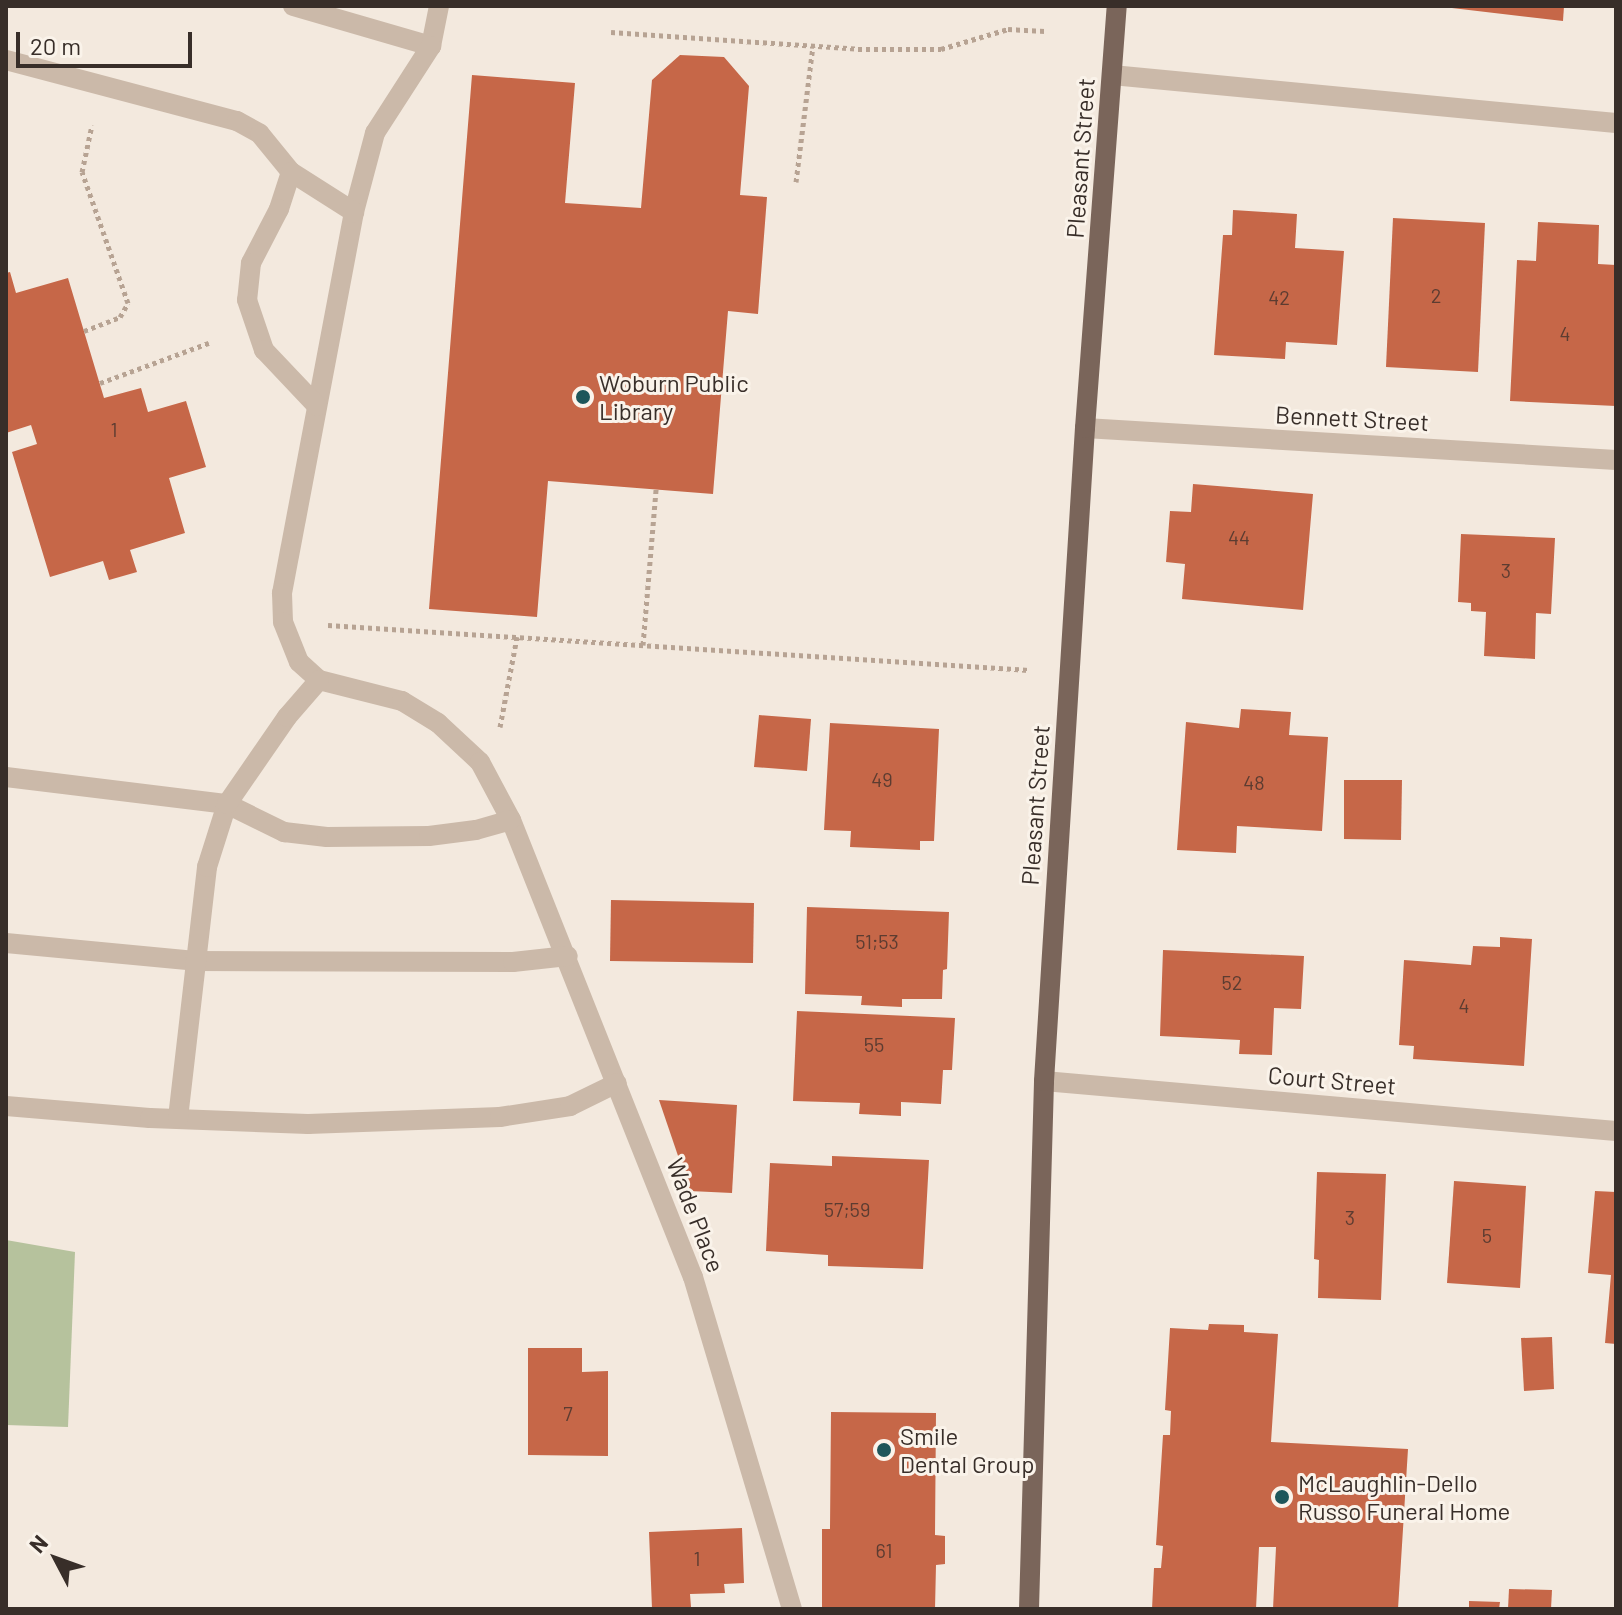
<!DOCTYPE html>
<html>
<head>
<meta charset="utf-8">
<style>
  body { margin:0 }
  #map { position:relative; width:1622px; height:1615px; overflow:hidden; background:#f3e9de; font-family:Barlow,sans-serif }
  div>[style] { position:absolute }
  .green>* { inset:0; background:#b6c29d }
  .building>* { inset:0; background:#c66748 }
  .path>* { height:5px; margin-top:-2.5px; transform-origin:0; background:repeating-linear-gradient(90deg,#b7a393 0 4px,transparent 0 8px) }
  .minor>* { height:20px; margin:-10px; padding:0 10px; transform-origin:10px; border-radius:10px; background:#cbb9a9 }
  .major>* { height:20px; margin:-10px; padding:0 10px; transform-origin:10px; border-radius:10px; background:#7a655a }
  .dots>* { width:22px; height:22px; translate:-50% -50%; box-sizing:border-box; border:4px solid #faf3ea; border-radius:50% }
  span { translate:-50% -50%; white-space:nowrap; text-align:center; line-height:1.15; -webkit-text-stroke:6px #faf3ea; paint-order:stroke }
  .number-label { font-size:20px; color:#5c3c31 }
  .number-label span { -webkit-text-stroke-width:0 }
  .street-label { font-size:24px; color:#382e29 }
  .poi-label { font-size:24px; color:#382e29 }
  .left { translate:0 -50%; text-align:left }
  .frame { position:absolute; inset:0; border:8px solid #382e29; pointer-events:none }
  .north { position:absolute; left:16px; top:1519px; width:80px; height:80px; -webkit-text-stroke:6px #faf3ea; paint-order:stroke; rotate:311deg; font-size:22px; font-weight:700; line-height:32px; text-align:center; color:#382e29 }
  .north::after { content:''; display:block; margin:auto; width:28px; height:36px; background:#382e29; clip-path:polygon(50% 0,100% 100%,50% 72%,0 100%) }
  .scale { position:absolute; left:16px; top:32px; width:176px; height:36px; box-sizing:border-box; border:4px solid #382e29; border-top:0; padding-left:10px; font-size:24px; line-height:28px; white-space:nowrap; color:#382e29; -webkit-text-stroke:6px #faf3ea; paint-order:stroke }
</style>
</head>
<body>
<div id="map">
  <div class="green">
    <div style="clip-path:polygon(6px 1240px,75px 1252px,68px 1427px,6px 1425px)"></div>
  </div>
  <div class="building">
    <div style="clip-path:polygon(1435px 6px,1564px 6px,1563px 21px)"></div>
    <div style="clip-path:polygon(680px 55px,724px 57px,749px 86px,740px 195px,767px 197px,758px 314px,728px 311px,713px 494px,548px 481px,537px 617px,429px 609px,472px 75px,575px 83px,565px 203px,641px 208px,652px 80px)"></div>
    <div style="clip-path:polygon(1233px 210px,1297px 214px,1295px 248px,1344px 251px,1337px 345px,1286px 342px,1285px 359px,1214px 355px,1223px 235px,1232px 235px)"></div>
    <div style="clip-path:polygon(1393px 218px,1485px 223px,1478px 372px,1386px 367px)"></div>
    <div style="clip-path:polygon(1538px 222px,1599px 225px,1598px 264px,1616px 265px,1616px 406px,1510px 401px,1517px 260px,1536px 261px)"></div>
    <div style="clip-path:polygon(10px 272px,16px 293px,68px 278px,104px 398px,141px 388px,148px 412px,186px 401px,206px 467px,169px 478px,185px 533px,130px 550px,137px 572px,109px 580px,103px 561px,50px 577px,12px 452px,37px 444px,31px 425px,6px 433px,6px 273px)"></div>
    <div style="clip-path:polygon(1193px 484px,1313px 494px,1303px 610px,1182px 599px,1185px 564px,1166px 562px,1170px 511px,1191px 512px)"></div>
    <div style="clip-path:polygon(1461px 534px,1555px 538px,1551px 614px,1536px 613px,1535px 659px,1484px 656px,1486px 612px,1471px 611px,1471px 603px,1458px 602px)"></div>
    <div style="clip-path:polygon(1241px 709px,1291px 712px,1289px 735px,1328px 737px,1322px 831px,1237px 826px,1236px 853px,1177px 850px,1186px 722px,1239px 728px)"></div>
    <div style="clip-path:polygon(759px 715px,811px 719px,807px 771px,754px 767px)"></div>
    <div style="clip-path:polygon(830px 723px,939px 729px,934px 841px,920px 841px,920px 850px,850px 847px,851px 831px,824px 830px)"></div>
    <div style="clip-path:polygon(1344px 780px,1402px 780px,1401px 840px,1344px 839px)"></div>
    <div style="clip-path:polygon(611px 900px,754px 903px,753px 963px,610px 961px)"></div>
    <div style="clip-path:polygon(807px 907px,949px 912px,947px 969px,943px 970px,942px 999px,902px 999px,902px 1007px,861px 1005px,862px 996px,805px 994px)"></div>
    <div style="clip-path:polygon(1500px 937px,1532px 939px,1524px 1066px,1413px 1059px,1414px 1046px,1399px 1045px,1404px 960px,1471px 965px,1473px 946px,1500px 947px)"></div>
    <div style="clip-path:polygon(1163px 950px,1304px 956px,1301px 1009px,1274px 1008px,1272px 1055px,1239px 1054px,1240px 1040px,1160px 1036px)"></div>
    <div style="clip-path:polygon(797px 1011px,955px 1018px,952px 1070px,943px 1070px,941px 1104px,901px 1102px,901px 1116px,859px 1114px,860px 1103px,793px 1101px)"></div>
    <div style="clip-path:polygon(659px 1100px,737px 1105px,732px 1193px,690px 1191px)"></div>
    <div style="clip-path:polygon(832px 1156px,929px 1160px,923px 1269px,828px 1266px,828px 1255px,766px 1251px,770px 1163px,832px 1166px)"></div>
    <div style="clip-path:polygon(1317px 1172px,1386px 1174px,1381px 1300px,1318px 1298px,1319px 1260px,1314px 1259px)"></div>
    <div style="clip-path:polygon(1454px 1181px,1526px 1186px,1520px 1288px,1447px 1283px)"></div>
    <div style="clip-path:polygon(1595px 1191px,1616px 1192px,1616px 1344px,1605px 1343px,1611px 1275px,1588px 1273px)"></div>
    <div style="clip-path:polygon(1209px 1324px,1244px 1325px,1244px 1332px,1278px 1334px,1271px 1442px,1408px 1449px,1398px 1609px,1273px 1609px,1276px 1547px,1259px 1547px,1256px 1609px,1152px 1609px,1154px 1568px,1161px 1568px,1163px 1546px,1156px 1545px,1163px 1435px,1170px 1435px,1171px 1411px,1165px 1410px,1170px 1328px,1208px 1330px)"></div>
    <div style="clip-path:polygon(1552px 1337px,1554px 1389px,1524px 1391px,1521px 1338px)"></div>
    <div style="clip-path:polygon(528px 1348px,582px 1348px,582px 1372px,608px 1371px,608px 1456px,528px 1455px)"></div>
    <div style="clip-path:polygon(831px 1412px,936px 1413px,935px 1535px,945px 1536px,945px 1564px,936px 1565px,935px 1609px,822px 1609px,822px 1529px,830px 1529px)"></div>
    <div style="clip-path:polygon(742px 1528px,744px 1583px,724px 1584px,725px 1593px,690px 1594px,691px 1607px,652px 1609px,649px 1532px)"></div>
    <div style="clip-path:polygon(1509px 1589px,1552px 1590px,1551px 1609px,1508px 1609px)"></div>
    <div style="clip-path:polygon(1469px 1601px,1500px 1602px,1499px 1609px,1469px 1609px)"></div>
  </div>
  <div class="path">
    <div style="left:611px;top:32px;width:248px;rotate:3.9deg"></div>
    <div style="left:858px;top:49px;width:83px"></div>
    <div style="left:941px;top:49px;width:70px;rotate:-16.6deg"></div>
    <div style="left:1008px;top:29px;width:37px;rotate:3deg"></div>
    <div style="left:796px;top:182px;width:137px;rotate:-82.9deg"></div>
    <div style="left:84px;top:331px;width:39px;rotate:-21deg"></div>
    <div style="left:120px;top:317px;width:16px;rotate:-60deg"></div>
    <div style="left:128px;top:303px;width:139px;rotate:-109.3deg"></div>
    <div style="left:82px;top:172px;width:48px;rotate:-78deg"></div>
    <div style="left:100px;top:383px;width:116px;rotate:-20.2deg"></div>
    <div style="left:328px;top:625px;width:702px;rotate:3.67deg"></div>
    <div style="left:643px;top:645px;width:157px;rotate:-85.2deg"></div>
    <div style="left:500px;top:727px;width:92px;rotate:-79.3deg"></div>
  </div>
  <div class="minor">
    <div style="left:293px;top:6px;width:144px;rotate:16.2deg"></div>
    <div style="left:439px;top:6px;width:41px;rotate:101.3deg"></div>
    <div style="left:431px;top:46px;width:103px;rotate:122.8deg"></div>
    <div style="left:375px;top:133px;width:82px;rotate:104.9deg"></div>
    <div style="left:354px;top:212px;width:388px;rotate:100.7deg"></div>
    <div style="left:282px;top:593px;width:29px;rotate:88deg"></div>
    <div style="left:283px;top:622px;width:43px;rotate:68.2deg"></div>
    <div style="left:299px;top:662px;width:27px;rotate:42deg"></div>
    <div style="left:319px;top:680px;width:86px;rotate:14.2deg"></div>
    <div style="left:402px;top:701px;width:42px;rotate:31.4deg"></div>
    <div style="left:438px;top:723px;width:57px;rotate:42.9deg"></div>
    <div style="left:480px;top:762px;width:66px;rotate:61.9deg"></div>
    <div style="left:511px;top:820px;width:492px;rotate:68.3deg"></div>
    <div style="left:693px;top:1277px;width:346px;rotate:73.4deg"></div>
    <div style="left:6px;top:60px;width:239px;rotate:14.8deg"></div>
    <div style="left:237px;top:121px;width:26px;rotate:29deg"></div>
    <div style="left:260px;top:134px;width:49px;rotate:50.8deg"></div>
    <div style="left:291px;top:172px;width:75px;rotate:32.4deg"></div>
    <div style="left:1112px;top:75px;width:506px;rotate:5.44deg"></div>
    <div style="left:291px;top:172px;width:39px;rotate:108deg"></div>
    <div style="left:279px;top:209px;width:61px;rotate:117.4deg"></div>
    <div style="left:251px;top:263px;width:37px;rotate:96deg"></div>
    <div style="left:247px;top:300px;width:53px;rotate:71.2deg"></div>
    <div style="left:264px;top:350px;width:77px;rotate:46.6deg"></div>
    <div style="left:1085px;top:428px;width:532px;rotate:3.45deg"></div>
    <div style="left:6px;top:777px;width:223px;rotate:7deg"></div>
    <div style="left:227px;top:804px;width:64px;rotate:26.2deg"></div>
    <div style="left:284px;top:832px;width:43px;rotate:6.6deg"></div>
    <div style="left:327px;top:837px;width:102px;rotate:-0.6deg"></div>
    <div style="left:429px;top:836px;width:47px;rotate:-7.3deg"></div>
    <div style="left:476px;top:830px;width:36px;rotate:-16deg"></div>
    <div style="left:6px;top:943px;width:190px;rotate:5.4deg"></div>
    <div style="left:195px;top:961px;width:318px;rotate:0.2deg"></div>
    <div style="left:513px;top:962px;width:55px;rotate:-6.2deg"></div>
    <div style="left:1044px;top:1081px;width:574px;rotate:5deg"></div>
    <div style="left:6px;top:1106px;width:144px;rotate:4.8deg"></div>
    <div style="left:150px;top:1118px;width:158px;rotate:2.2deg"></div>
    <div style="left:308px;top:1124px;width:192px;rotate:-2.1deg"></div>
    <div style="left:500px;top:1117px;width:71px;rotate:-8.9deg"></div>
    <div style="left:570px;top:1106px;width:52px;rotate:-26.1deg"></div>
    <div style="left:178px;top:1118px;width:253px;rotate:-83.4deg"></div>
    <div style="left:207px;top:867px;width:66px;rotate:-72.4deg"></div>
    <div style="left:227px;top:804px;width:106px;rotate:-55.4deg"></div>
    <div style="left:287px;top:717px;width:49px;rotate:-49.1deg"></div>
  </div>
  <div class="major">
    <div style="left:1029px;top:1609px;width:528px;rotate:-88.37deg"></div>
    <div style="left:1044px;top:1081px;width:654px;rotate:-86.41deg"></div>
    <div style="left:1085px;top:428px;width:423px;rotate:-85.7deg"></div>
  </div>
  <div class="dots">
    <div style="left:583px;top:397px;background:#1e565a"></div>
    <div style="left:884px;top:1450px;background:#1e565a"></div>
    <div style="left:1282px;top:1497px;background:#1e565a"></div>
  </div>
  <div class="number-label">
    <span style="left:1436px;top:295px">2</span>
    <span style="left:1279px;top:297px">42</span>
    <span style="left:1565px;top:333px">4</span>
    <span style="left:114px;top:429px">1</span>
    <span style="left:1239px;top:537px">44</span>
    <span style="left:1506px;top:570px">3</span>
    <span style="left:882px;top:779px">49</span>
    <span style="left:1254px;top:782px">48</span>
    <span style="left:877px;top:941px">51;53</span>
    <span style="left:1232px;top:982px">52</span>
    <span style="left:1464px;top:1005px">4</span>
    <span style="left:874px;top:1044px">55</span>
    <span style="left:847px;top:1209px">57;59</span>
    <span style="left:1350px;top:1217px">3</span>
    <span style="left:1487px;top:1235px">5</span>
    <span style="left:568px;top:1413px">7</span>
    <span style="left:884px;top:1550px">61</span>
    <span style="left:697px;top:1558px">1</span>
  </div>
  <div class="street-label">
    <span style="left:1080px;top:158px;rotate:-86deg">Pleasant Street</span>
    <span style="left:1352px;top:418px;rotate:3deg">Bennett Street</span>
    <span style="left:1035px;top:805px;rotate:-86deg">Pleasant Street</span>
    <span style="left:1332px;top:1080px;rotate:5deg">Court Street</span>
    <span style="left:696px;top:1215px;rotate:69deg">Wade Place</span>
  </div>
  <div class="poi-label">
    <span class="left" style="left:599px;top:397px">Woburn Public<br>Library</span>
    <span class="left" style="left:900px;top:1450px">Smile<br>Dental Group</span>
    <span class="left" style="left:1298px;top:1497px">McLaughlin-Dello<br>Russo Funeral Home</span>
  </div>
  <div class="frame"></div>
  <div class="north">N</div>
  <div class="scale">20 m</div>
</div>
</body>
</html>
